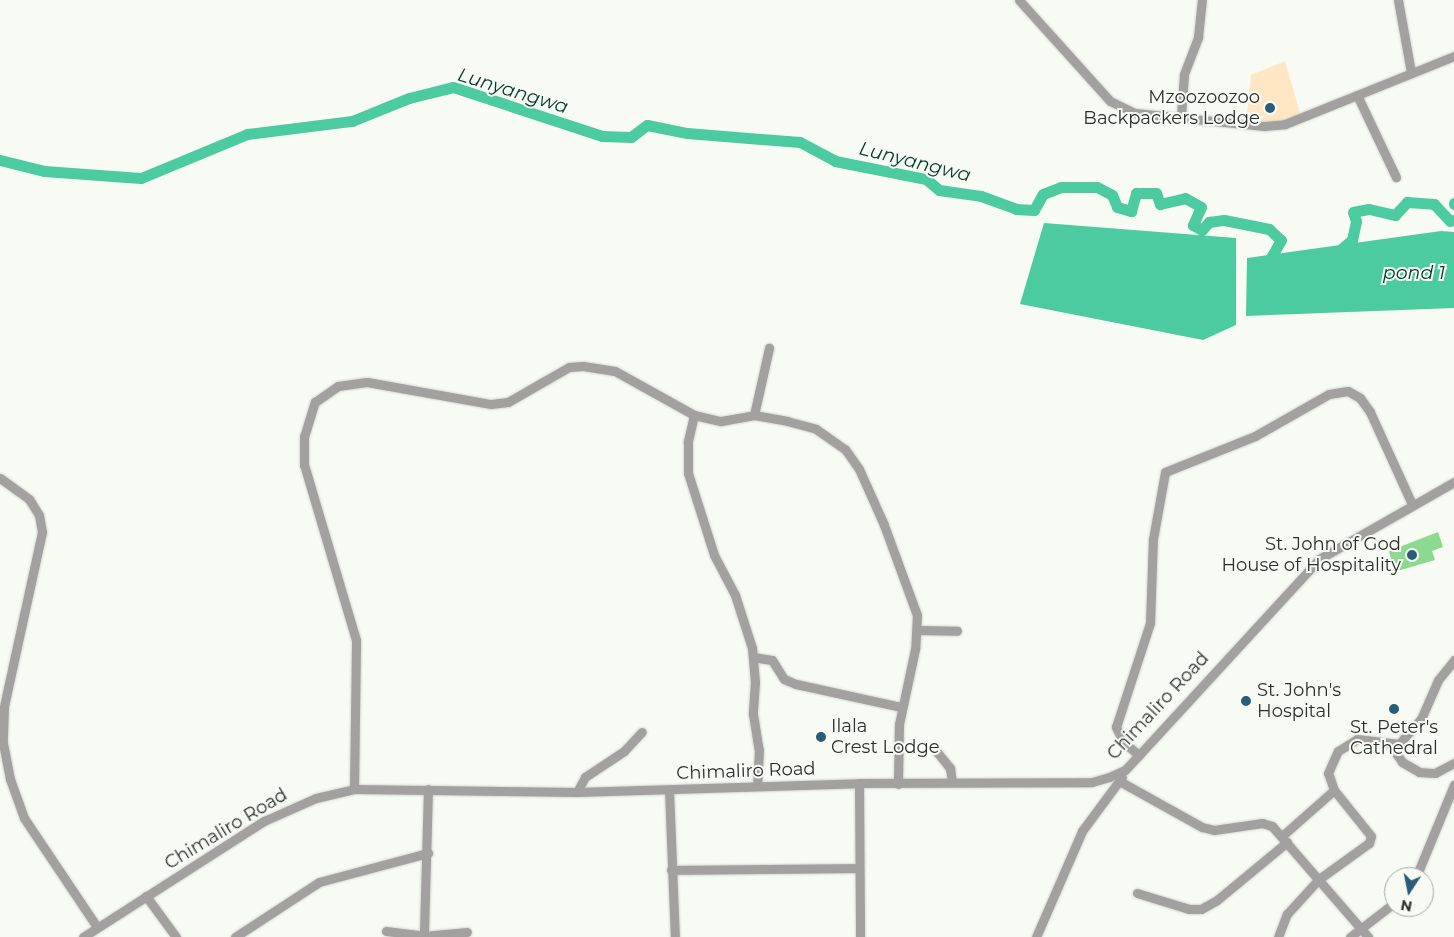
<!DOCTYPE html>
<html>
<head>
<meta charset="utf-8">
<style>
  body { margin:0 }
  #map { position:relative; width:1454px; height:937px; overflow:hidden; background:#f8fbf4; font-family:Montserrat,sans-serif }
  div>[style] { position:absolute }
  .green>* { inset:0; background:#ffe7c4 }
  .water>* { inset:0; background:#4ccba1 }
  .river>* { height:11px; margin:-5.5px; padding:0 5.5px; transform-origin:5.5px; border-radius:5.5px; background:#4ccba1 }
  .building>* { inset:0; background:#8cda8f }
  .roads { filter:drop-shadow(0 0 1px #d4d6d0) drop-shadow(0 0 1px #d4d6d0) }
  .minor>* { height:9px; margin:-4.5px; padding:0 4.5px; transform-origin:4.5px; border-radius:4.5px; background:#a2a19f }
  .dots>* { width:14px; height:14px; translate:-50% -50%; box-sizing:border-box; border:2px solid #f8fbf4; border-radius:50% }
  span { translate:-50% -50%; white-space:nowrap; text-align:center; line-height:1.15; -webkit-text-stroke:4px #f8fbf4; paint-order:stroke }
  .poi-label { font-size:18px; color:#2e2f2d }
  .right { translate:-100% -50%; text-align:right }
  .left { translate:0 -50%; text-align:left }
  .street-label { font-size:18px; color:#2e2f2d }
  .water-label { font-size:19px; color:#003b2a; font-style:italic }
  .north { position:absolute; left:1384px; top:867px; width:50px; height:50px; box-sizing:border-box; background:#f8fbf4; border:1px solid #a7a9a4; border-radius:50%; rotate:191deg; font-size:14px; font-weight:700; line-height:20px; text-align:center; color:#2e2f2d }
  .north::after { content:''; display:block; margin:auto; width:18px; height:22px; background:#285c79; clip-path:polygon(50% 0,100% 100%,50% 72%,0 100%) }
</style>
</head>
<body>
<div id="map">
  <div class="green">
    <div style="clip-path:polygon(1285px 61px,1301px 116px,1288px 122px,1246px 123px,1251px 75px)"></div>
  </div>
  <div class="water">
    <div style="clip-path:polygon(1044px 223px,1236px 238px,1236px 325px,1203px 340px,1020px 304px)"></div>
    <div style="clip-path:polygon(1441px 231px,1454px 232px,1454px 308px,1246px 316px,1247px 258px)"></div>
  </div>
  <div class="river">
    <div style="left:0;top:160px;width:45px;rotate:14deg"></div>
    <div style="left:44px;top:171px;width:97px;rotate:4.1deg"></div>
    <div style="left:141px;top:178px;width:115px;rotate:-22.5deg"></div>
    <div style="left:247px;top:134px;width:106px;rotate:-7.1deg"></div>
    <div style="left:352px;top:121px;width:61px;rotate:-22deg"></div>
    <div style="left:409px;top:98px;width:45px;rotate:-14deg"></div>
    <div style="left:453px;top:87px;width:157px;rotate:18.2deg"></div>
    <div style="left:602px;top:136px;width:29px;rotate:2deg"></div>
    <div style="left:631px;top:137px;width:20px;rotate:-37deg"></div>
    <div style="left:647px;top:125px;width:41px;rotate:11.3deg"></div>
    <div style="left:687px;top:133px;width:113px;rotate:4.6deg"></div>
    <div style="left:800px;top:142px;width:40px;rotate:28deg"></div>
    <div style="left:835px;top:161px;width:93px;rotate:11.2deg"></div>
    <div style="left:926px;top:179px;width:17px;rotate:40deg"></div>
    <div style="left:939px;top:190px;width:42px;rotate:8.1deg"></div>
    <div style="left:981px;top:196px;width:37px;rotate:20deg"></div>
    <div style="left:1016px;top:209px;width:18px;rotate:3deg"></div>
    <div style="left:1034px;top:210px;width:18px;rotate:-61deg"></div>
    <div style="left:1043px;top:194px;width:19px;rotate:-21deg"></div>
    <div style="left:1061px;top:187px;width:36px"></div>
    <div style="left:1097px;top:187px;width:17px;rotate:28deg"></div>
    <div style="left:1112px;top:195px;width:13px;rotate:67deg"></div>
    <div style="left:1117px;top:207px;width:15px;rotate:16deg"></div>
    <div style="left:1131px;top:211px;width:19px;rotate:-74deg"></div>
    <div style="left:1136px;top:193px;width:20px"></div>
    <div style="left:1156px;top:193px;width:12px;rotate:70deg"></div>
    <div style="left:1160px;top:204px;width:26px;rotate:-13deg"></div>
    <div style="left:1185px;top:198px;width:18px;rotate:29deg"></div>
    <div style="left:1201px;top:207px;width:20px;rotate:114deg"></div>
    <div style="left:1193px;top:225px;width:10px;rotate:29deg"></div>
    <div style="left:1202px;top:230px;width:11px;rotate:-49deg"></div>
    <div style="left:1209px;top:222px;width:15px;rotate:-8deg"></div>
    <div style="left:1224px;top:220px;width:46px;rotate:11.3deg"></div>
    <div style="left:1269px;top:229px;width:16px;rotate:43deg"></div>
    <div style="left:1281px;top:240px;width:22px;rotate:120deg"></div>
    <div style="left:1270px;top:259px;width:8px;rotate:67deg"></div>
    <div style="left:1454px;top:203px;width:1px;rotate:90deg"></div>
    <div style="left:1334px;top:255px;width:23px;rotate:-40deg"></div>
    <div style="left:1352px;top:240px;width:19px;rotate:-78deg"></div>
    <div style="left:1356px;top:221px;width:9px;rotate:-108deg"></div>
    <div style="left:1353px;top:212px;width:16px;rotate:-11deg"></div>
    <div style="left:1369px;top:209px;width:27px;rotate:13deg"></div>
    <div style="left:1395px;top:215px;width:18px;rotate:-47deg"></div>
    <div style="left:1407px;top:202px;width:27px;rotate:4deg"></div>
    <div style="left:1434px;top:204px;width:23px;rotate:47deg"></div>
    <div style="left:1450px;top:221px;width:4px;rotate:-14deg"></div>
  </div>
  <div class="building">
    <div style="clip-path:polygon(1438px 532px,1443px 547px,1432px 551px,1435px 560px,1394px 572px,1389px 551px)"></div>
  </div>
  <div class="roads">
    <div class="minor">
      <div style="left:1019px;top:0;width:136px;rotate:48deg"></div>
      <div style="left:1110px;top:101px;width:28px;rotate:26deg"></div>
      <div style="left:1135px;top:113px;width:130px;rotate:5.8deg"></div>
      <div style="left:1264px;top:126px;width:21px;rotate:-5deg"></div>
      <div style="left:1285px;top:124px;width:182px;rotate:-21.9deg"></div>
      <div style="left:1398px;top:0;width:73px;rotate:79.8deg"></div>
      <div style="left:1357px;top:95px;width:91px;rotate:64.6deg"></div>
      <div style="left:1181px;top:116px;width:42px;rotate:-85.9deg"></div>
      <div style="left:1184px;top:74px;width:40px;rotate:-69deg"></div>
      <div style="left:1198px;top:37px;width:37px;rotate:-84deg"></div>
      <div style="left:694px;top:415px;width:28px;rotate:103deg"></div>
      <div style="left:688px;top:442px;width:31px;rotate:90deg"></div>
      <div style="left:688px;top:473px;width:86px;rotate:72.4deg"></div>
      <div style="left:714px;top:555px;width:45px;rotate:62.3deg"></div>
      <div style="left:735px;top:595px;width:56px;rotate:72.2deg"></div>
      <div style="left:752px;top:648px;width:34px;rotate:85deg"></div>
      <div style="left:755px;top:682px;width:32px;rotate:94deg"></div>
      <div style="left:753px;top:714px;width:36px;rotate:81deg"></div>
      <div style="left:759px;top:750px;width:35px;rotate:93deg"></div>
      <div style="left:754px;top:415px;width:69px;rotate:-77.4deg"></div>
      <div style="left:0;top:478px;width:36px;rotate:36deg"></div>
      <div style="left:29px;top:499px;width:19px;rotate:58deg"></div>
      <div style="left:39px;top:515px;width:17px;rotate:80deg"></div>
      <div style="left:42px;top:532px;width:179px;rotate:102.3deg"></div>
      <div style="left:4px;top:707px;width:36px;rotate:92deg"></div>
      <div style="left:3px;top:743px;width:37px;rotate:79deg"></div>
      <div style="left:10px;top:779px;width:41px;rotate:70.3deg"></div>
      <div style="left:24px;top:818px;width:131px;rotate:56.2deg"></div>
      <div style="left:918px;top:630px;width:39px;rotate:1deg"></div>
      <div style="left:753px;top:657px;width:19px;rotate:9deg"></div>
      <div style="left:772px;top:660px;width:22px;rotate:58deg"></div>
      <div style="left:784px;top:679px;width:13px;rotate:23deg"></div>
      <div style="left:796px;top:684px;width:107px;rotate:12.4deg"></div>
      <div style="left:1391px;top:746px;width:19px;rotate:55deg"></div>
      <div style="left:1402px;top:762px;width:20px;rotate:30deg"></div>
      <div style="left:1419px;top:772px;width:16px;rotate:4deg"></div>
      <div style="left:1435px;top:773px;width:21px;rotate:-28deg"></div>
      <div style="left:937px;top:752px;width:21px;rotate:51deg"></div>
      <div style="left:950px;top:768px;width:14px;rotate:82deg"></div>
      <div style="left:1139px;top:755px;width:21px;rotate:-141deg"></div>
      <div style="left:1123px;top:742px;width:17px;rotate:-115deg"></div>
      <div style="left:1116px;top:727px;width:109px;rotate:-71.9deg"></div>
      <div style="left:1150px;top:623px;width:84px;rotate:-88deg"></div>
      <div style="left:1153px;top:539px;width:68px;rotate:-79.8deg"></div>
      <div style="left:1165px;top:472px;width:97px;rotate:-21.8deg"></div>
      <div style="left:1255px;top:436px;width:85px;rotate:-29.6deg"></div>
      <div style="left:1329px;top:394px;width:19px;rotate:-9deg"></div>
      <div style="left:1348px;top:391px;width:14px;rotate:30deg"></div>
      <div style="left:1360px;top:398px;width:17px;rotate:54deg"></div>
      <div style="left:1370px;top:412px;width:101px;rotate:65.5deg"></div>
      <div style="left:1121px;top:782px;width:93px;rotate:29.1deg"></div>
      <div style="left:1202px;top:827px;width:12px;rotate:14deg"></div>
      <div style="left:1214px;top:830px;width:49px;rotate:-8.3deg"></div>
      <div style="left:1262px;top:823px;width:10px;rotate:17deg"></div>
      <div style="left:1272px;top:826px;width:147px;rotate:49.1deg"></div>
      <div style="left:859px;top:783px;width:154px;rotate:89.6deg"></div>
      <div style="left:354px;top:789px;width:149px;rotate:-89.2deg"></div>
      <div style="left:356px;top:640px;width:183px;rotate:-106.5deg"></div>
      <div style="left:304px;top:465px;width:28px;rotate:-90deg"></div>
      <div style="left:304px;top:437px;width:37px;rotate:-73deg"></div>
      <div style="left:315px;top:402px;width:28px;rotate:-35deg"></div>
      <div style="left:338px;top:386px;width:29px;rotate:-8deg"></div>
      <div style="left:367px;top:382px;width:126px;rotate:10.1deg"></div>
      <div style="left:491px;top:404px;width:17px;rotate:-7deg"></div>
      <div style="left:508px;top:402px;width:70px;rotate:-29.8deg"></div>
      <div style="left:569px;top:367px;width:14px;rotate:-4deg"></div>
      <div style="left:583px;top:366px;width:32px;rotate:9deg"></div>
      <div style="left:615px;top:371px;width:90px;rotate:29.1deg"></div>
      <div style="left:694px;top:415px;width:28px;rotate:13deg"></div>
      <div style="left:721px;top:421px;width:34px;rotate:-10deg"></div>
      <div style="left:754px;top:415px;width:34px;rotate:10deg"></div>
      <div style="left:787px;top:421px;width:30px;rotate:15deg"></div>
      <div style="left:816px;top:429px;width:35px;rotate:35deg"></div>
      <div style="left:845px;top:449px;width:24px;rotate:55deg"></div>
      <div style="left:859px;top:469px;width:61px;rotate:65.9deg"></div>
      <div style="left:884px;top:525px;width:96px;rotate:69.9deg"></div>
      <div style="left:917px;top:615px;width:34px;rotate:93deg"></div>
      <div style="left:915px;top:649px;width:77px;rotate:102deg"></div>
      <div style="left:899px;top:724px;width:60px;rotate:91deg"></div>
      <div style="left:428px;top:789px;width:147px;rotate:91.6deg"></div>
      <div style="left:424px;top:936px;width:43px;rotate:-5.3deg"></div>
      <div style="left:669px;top:790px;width:147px;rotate:87.7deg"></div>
      <div style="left:577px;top:792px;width:17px;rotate:-62deg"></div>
      <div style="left:585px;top:777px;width:47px;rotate:-33.7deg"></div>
      <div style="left:624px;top:751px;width:26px;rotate:-47deg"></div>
      <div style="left:1282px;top:836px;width:69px;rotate:-41.5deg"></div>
      <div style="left:671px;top:870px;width:188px;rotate:-0.6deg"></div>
      <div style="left:1416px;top:877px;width:100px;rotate:-67.6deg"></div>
      <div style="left:1137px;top:893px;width:54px;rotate:17.1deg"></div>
      <div style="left:1189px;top:909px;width:12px"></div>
      <div style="left:1201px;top:909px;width:18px;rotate:-29deg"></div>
      <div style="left:1217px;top:900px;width:91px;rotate:-39.6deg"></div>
      <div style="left:146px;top:896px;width:51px;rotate:53.8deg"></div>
      <div style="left:386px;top:931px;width:38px;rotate:7deg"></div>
      <div style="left:83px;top:937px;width:215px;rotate:-32.7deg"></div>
      <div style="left:264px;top:821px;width:57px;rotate:-23.9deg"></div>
      <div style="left:316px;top:798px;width:39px;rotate:-13deg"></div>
      <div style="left:354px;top:789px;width:223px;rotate:0.8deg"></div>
      <div style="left:577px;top:792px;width:282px;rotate:-1.8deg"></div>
      <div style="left:859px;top:783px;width:233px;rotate:-0.2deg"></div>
      <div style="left:1092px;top:782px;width:18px;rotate:-16deg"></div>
      <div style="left:1109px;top:777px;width:17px;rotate:-24deg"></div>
      <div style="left:1125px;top:770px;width:21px;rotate:-47deg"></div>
      <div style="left:1139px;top:755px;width:266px;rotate:-47.4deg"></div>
      <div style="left:1319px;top:559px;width:155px;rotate:-29.7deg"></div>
      <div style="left:235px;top:937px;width:100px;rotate:-33.2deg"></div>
      <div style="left:319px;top:882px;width:113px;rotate:-14.9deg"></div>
      <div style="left:1036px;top:937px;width:116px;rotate:-66.5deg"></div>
      <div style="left:1082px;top:831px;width:67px;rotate:-53.5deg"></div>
      <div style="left:1278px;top:937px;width:25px;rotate:-69deg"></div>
      <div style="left:1287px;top:914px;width:47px;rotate:-47.6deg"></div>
      <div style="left:1319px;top:879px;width:62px;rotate:-35.8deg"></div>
      <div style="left:1369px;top:843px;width:7px;rotate:-74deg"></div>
      <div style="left:1371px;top:836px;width:59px;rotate:-128.8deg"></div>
      <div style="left:1334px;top:790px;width:18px;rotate:-109deg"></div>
      <div style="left:1328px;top:773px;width:24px;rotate:-66deg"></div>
      <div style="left:1338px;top:751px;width:22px;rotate:-32deg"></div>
      <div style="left:1357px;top:739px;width:42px;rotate:6.8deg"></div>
      <div style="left:1399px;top:744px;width:33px;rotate:-49deg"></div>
      <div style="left:1421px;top:719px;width:43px;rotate:-66.4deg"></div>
      <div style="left:1438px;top:680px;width:26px;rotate:-51deg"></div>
      <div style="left:1350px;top:937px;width:56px;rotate:-37.7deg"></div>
    </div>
  </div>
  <div class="dots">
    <div style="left:1270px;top:108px;background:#285c79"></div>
    <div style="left:1412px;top:555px;background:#285c79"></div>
    <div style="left:1246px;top:701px;background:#285c79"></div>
    <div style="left:1394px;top:709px;background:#285c79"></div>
    <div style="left:821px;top:737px;background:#285c79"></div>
  </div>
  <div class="poi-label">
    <span class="right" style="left:1260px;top:108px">Mzoozoozoo<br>Backpackers Lodge</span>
    <span class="right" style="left:1401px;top:555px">St. John of God<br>House of Hospitality</span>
    <span class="left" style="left:1257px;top:701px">St. John's<br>Hospital</span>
    <span class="left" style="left:831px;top:737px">Ilala<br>Crest Lodge</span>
    <span style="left:1394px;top:738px">St. Peter's<br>Cathedral</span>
  </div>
  <div class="street-label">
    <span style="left:1158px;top:706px;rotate:-47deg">Chimaliro Road</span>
    <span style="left:746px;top:771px;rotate:-2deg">Chimaliro Road</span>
    <span style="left:226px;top:829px;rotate:-31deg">Chimaliro Road</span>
  </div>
  <div class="water-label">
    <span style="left:513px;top:91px;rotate:17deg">Lunyangwa</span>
    <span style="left:915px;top:162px;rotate:14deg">Lunyangwa</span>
    <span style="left:1414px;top:273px">pond 1</span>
  </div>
  <div class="north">N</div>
</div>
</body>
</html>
